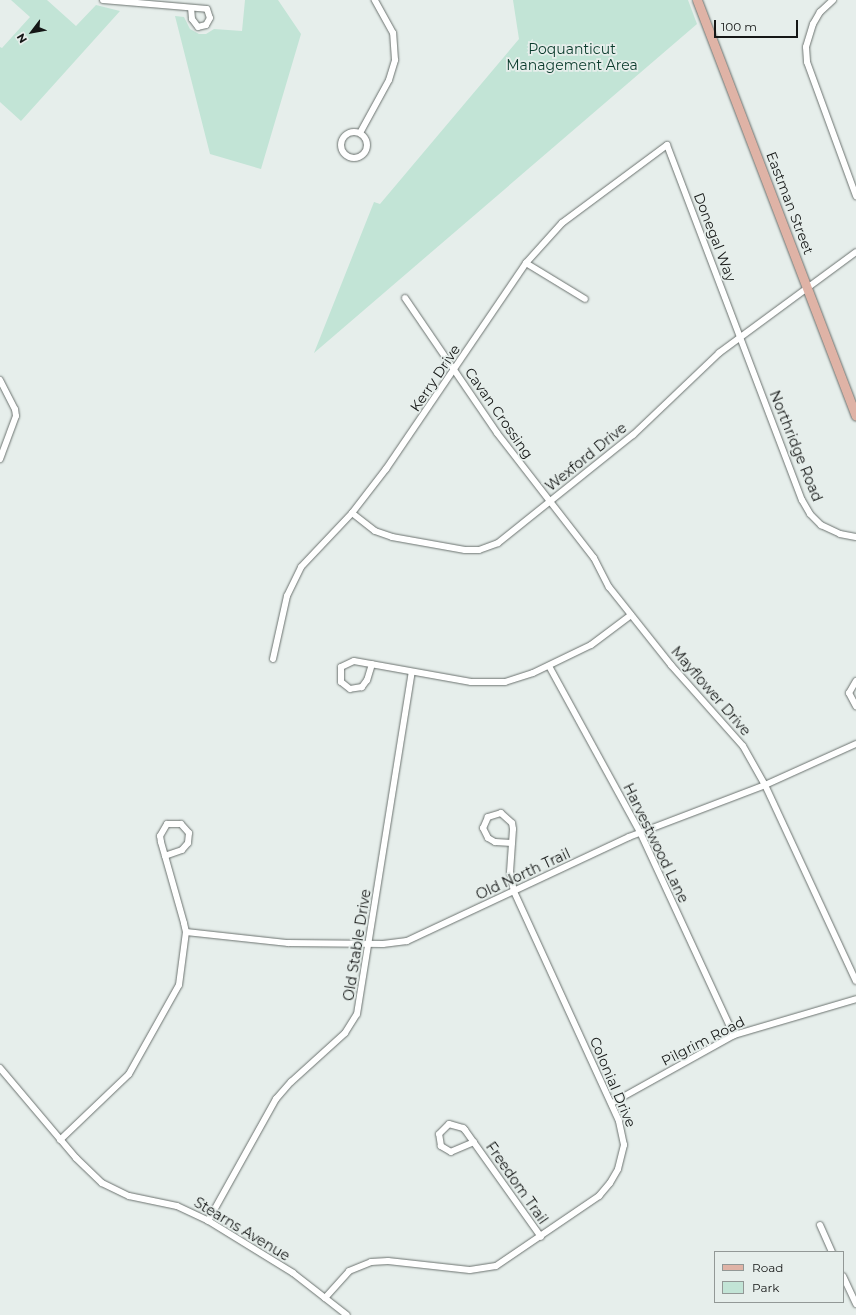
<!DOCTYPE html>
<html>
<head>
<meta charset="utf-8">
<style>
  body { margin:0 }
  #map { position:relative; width:856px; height:1315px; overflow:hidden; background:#e6eeeb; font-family:Montserrat,sans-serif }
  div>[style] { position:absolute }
  .green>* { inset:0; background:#c2e4d6 }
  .roads { filter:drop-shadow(0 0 1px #6b726f) drop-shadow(0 0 1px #6b726f) }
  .minor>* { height:6px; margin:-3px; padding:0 3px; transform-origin:3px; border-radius:3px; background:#fff }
  .minor>.ring { margin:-3px; padding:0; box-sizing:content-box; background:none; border:6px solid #fff; border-radius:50% }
  .primary>* { height:9px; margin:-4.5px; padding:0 4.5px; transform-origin:4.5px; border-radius:4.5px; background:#dfb3a6 }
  span { translate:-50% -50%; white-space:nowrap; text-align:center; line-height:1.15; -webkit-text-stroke:3.5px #e6eeeb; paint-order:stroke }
  .park-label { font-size:14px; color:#0a3b2c }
  .street-label { font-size:14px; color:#151716 }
  .legend { position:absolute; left:714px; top:1251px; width:130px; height:52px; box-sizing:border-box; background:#e6eeeb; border:1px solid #929896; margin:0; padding:5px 7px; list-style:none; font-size:12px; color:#151716 }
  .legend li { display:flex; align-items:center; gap:8px; height:20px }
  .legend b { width:20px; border:1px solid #929896 }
  .north { position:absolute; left:12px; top:12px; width:40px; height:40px; -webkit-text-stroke:3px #e6eeeb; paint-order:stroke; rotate:238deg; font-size:11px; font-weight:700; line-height:16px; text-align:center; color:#151716 }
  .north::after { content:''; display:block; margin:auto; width:14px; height:18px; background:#151716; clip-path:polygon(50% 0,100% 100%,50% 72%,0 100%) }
  .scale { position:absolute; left:714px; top:20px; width:84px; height:18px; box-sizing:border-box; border:2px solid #151716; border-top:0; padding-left:5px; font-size:12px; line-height:14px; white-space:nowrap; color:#151716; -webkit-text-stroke:3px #e6eeeb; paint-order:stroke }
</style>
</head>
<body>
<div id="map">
  <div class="green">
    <div style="clip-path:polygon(11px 0,47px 0,76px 26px,96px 5px,120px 11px,21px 121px,0 102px,0 47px,2px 48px,30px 17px)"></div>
    <div style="clip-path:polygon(245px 0,278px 0,301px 34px,261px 169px,210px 154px,175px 16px,184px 17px,190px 29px,199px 34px,206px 34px,214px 29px,242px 31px)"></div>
    <div style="clip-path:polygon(513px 0,688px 0,697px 24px,314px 353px,374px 202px,380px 204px,519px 39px)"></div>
  </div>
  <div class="roads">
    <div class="minor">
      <div style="left:103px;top:0;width:104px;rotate:4.9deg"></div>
      <div style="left:207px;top:9px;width:9px;rotate:72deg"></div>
      <div style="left:210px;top:18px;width:8px;rotate:120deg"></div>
      <div style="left:206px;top:25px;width:8px;rotate:166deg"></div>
      <div style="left:198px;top:27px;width:10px;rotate:-127deg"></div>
      <div style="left:192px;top:19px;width:11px;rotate:-95deg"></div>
      <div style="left:833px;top:0;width:18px;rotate:137deg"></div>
      <div style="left:820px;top:12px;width:14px;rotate:120deg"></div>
      <div style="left:813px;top:24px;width:24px;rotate:107deg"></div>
      <div style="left:806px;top:47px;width:15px;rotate:86deg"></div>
      <div style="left:807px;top:62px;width:143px;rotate:69.9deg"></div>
      <div class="ring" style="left:341px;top:132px;width:20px;height:20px"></div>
      <div style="left:360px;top:133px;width:60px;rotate:-61.3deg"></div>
      <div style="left:389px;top:80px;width:21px;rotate:-73deg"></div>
      <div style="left:395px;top:60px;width:27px;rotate:-94deg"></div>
      <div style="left:393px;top:33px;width:38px;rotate:-119deg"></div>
      <div style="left:526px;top:263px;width:69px;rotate:31.4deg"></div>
      <div style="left:405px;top:298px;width:163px;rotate:55.7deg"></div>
      <div style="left:497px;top:433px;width:158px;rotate:52.2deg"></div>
      <div style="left:594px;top:558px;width:33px;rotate:63deg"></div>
      <div style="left:609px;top:587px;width:100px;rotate:51.5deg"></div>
      <div style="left:671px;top:665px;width:108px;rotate:48.4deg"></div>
      <div style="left:743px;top:746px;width:45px;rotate:60.6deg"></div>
      <div style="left:765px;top:785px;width:216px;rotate:65.1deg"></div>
      <div style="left:0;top:380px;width:33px;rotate:63deg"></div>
      <div style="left:15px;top:409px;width:7px;rotate:82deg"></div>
      <div style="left:16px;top:416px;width:46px;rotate:110.4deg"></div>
      <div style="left:352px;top:513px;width:29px;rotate:38deg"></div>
      <div style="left:375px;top:531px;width:18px;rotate:19deg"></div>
      <div style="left:392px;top:537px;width:74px;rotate:10.1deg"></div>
      <div style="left:465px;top:550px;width:14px"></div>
      <div style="left:479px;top:550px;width:20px;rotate:-20deg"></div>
      <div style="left:498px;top:543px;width:173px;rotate:-38.7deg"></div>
      <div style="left:633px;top:435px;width:119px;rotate:-43.6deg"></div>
      <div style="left:719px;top:353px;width:170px;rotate:-36.4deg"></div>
      <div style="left:273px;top:659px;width:65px;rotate:-77.5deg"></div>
      <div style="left:287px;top:596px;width:32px;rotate:-64deg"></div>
      <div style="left:301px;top:567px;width:74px;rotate:-46.6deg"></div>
      <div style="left:352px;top:513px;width:56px;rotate:-52.3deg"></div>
      <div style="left:386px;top:469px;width:249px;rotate:-55.8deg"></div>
      <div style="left:526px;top:263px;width:54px;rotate:-48deg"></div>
      <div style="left:562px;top:223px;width:131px;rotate:-36.6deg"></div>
      <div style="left:667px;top:145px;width:380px;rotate:69.2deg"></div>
      <div style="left:802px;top:500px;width:16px;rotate:60deg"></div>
      <div style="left:810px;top:514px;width:16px;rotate:45deg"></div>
      <div style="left:821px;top:525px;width:21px;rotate:25deg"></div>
      <div style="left:840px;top:534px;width:16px;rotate:11deg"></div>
      <div style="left:372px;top:664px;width:17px;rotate:107deg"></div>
      <div style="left:367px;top:680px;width:9px;rotate:126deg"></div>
      <div style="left:362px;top:687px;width:12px;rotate:171deg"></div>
      <div style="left:350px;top:689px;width:11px;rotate:-142deg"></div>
      <div style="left:341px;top:682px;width:15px;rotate:-90deg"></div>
      <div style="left:341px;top:667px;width:14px;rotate:-25deg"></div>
      <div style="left:354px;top:661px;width:119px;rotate:10.2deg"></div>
      <div style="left:471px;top:682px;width:34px"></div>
      <div style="left:505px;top:682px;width:29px;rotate:-18deg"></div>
      <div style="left:533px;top:673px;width:64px;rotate:-25.8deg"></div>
      <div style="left:591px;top:645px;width:50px;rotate:-36.9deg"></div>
      <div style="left:549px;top:666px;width:189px;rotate:61.3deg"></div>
      <div style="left:640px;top:832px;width:224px;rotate:65.2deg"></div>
      <div style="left:856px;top:681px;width:14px;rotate:120deg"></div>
      <div style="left:849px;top:693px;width:15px;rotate:62deg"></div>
      <div style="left:186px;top:932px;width:103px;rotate:6.2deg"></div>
      <div style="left:288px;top:943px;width:95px;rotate:0.6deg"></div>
      <div style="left:383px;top:944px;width:24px;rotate:-7deg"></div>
      <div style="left:407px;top:941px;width:245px;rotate:-25.1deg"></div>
      <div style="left:629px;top:837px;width:146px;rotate:-20.9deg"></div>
      <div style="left:765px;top:785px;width:100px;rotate:-24.3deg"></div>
      <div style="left:0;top:1068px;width:118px;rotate:49.8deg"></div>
      <div style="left:76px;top:1158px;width:36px;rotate:44deg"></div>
      <div style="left:102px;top:1183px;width:30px;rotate:26deg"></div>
      <div style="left:129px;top:1196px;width:49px;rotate:11.8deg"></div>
      <div style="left:177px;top:1206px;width:33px;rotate:25deg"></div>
      <div style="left:207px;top:1220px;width:101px;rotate:31.6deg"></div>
      <div style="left:293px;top:1273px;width:68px;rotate:37.9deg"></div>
      <div style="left:612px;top:1103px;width:140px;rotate:-29.1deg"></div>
      <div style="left:734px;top:1035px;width:127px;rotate:-16.4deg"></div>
      <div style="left:60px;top:1140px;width:95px;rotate:-43.7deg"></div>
      <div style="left:129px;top:1074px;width:102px;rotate:-60.7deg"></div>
      <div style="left:179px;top:985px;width:53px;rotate:-82.5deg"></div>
      <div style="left:186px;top:932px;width:9px;rotate:-103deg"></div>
      <div style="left:184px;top:923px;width:70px;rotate:-105.8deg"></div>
      <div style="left:165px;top:856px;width:15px;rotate:-106deg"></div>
      <div style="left:161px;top:842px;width:6px;rotate:-99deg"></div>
      <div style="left:160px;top:836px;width:14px;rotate:-60deg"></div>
      <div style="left:167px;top:824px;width:14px"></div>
      <div style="left:181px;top:824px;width:12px;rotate:48deg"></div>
      <div style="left:189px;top:833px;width:10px;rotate:96deg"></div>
      <div style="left:188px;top:843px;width:9px;rotate:131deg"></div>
      <div style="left:182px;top:850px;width:18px;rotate:161deg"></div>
      <div style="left:474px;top:1142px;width:25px;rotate:157deg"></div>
      <div style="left:451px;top:1152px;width:12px;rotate:-149deg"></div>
      <div style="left:441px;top:1146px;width:12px;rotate:-99deg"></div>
      <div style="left:439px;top:1134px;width:14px;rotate:-45deg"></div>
      <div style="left:449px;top:1124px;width:15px;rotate:16deg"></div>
      <div style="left:463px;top:1128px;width:3px;rotate:45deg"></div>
      <div style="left:465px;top:1130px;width:131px;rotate:54.6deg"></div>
      <div style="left:208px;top:1221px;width:140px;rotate:-60.9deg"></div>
      <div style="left:276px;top:1099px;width:23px;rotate:-49deg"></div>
      <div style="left:291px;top:1082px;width:73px;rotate:-42.2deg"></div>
      <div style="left:345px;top:1033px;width:22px;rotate:-58deg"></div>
      <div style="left:357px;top:1014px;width:346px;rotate:-80.9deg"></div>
      <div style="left:820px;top:1225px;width:30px;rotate:66deg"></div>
      <div style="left:843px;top:1276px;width:31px;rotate:65deg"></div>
      <div style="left:325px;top:1298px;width:36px;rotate:-48deg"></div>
      <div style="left:349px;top:1271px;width:24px;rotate:-22deg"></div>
      <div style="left:371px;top:1262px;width:17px;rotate:-3deg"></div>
      <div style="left:388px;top:1261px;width:82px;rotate:6.3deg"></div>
      <div style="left:470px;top:1270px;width:26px;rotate:-9deg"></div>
      <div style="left:496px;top:1266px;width:125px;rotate:-34.2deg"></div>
      <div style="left:599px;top:1196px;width:17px;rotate:-50deg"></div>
      <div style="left:610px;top:1183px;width:16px;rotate:-60deg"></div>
      <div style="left:618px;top:1169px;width:25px;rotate:-76deg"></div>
      <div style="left:624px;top:1145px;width:25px;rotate:-102deg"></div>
      <div style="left:619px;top:1121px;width:252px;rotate:-114.6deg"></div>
      <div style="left:514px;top:892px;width:20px;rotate:-101deg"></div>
      <div style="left:510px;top:872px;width:43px;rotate:-86deg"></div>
      <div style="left:513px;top:829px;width:6px;rotate:-99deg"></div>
      <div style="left:512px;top:823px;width:15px;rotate:-138deg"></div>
      <div style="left:501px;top:813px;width:14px;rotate:163deg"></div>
      <div style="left:488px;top:817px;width:12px;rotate:114deg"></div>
      <div style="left:483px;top:828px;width:11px;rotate:63deg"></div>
      <div style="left:488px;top:838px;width:8px;rotate:30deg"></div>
      <div style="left:495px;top:842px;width:17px;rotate:3deg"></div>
    </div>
    <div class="primary">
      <div style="left:697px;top:0;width:445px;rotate:69.1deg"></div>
    </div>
  </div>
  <div class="park-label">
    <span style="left:572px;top:57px">Poquanticut<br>Management Area</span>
  </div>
  <div class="street-label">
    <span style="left:790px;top:203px;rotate:69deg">Eastman Street</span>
    <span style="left:715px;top:237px;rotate:69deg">Donegal Way</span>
    <span style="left:435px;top:378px;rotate:-56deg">Kerry Drive</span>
    <span style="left:499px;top:413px;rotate:55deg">Cavan Crossing</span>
    <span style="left:796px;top:446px;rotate:68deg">Northridge Road</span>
    <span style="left:586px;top:457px;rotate:-39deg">Wexford Drive</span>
    <span style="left:711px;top:691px;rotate:49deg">Mayflower Drive</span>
    <span style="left:656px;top:843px;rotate:64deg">Harvestwood Lane</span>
    <span style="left:523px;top:874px;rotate:-25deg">Old North Trail</span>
    <span style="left:357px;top:945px;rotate:-81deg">Old Stable Drive</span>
    <span style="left:703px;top:1041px;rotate:-27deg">Pilgrim Road</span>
    <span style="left:613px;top:1082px;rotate:67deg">Colonial Drive</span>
    <span style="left:517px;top:1183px;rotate:55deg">Freedom Trail</span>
    <span style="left:242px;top:1229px;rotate:31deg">Stearns Avenue</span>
  </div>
  <ul class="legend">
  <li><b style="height:5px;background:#dfb3a6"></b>Road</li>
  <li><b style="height:11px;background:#c2e4d6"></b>Park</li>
  </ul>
  <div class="north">N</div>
  <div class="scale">100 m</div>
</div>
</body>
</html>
